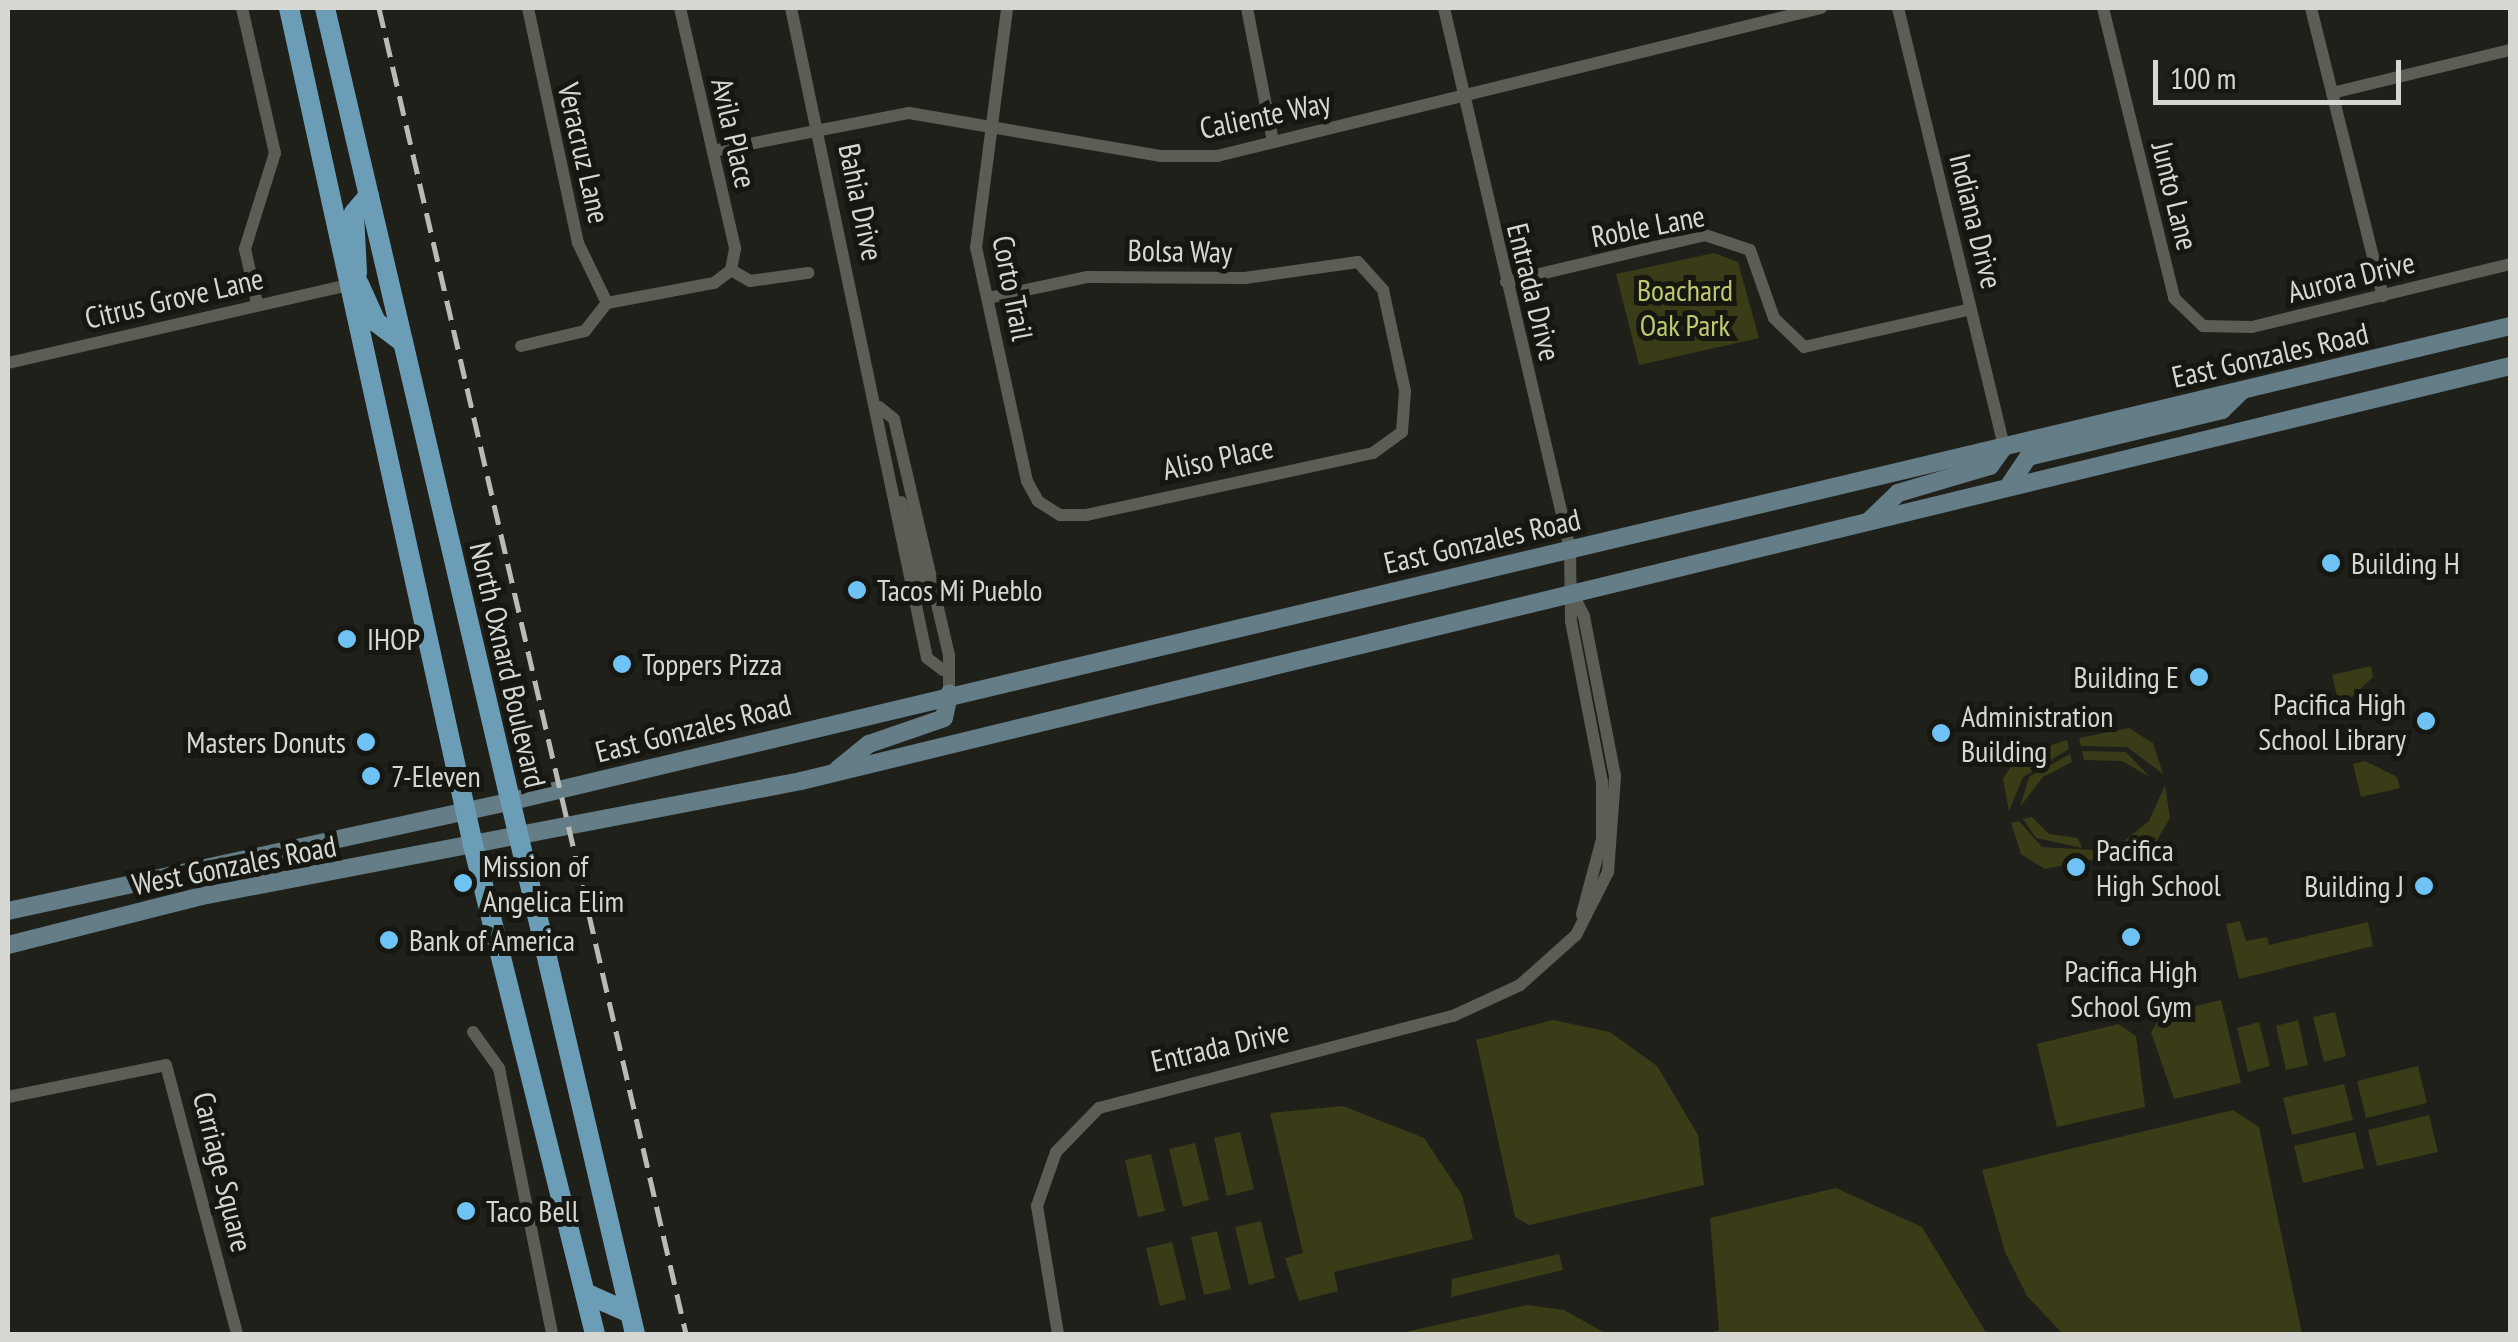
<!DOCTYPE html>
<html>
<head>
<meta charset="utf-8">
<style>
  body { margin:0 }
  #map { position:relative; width:2518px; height:1342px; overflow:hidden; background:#1f2019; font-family:"PT Sans Narrow",sans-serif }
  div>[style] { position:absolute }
  .green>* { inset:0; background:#393c16 }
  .street>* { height:12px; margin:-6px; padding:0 6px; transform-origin:6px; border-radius:6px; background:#5c5d54 }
  .secondary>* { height:18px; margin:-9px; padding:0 9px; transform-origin:9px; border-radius:9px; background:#647d86 }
  .primary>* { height:20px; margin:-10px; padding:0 10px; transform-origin:10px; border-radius:10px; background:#6c9db7 }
  .rail>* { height:5px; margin-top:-2.5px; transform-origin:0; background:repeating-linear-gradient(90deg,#babbb6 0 20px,transparent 0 30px) }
  .dots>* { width:28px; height:28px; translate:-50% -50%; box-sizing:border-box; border:5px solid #161710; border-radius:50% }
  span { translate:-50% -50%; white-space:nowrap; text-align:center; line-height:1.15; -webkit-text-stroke:10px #161710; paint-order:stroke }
  .street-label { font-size:30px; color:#d6d7d2 }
  .park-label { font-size:30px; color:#c0c871 }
  .poi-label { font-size:30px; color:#d6d7d2 }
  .left { translate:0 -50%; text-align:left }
  .right { translate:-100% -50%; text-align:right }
  .frame { position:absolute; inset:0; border:10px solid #d6d7d2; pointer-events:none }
  .scale { position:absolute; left:2153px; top:60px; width:248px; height:45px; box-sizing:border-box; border:5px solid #d6d7d2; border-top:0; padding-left:12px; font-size:30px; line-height:35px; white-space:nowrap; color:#d6d7d2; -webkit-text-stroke:8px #161710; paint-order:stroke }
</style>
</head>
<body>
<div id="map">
  <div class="green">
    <div style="clip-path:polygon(1714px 253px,1738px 262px,1759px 338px,1639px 365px,1616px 274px)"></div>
    <div style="clip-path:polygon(2371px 666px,2373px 677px,2340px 708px,2332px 675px)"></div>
    <div style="clip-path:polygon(2129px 728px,2153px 743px,2163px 774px,2127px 747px,2081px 746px,2079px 738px)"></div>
    <div style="clip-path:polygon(2067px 740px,2069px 749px,2023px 777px,2009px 811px,2003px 779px,2018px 756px)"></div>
    <div style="clip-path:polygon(2082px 751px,2126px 752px,2150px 777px,2122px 761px,2084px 760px)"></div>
    <div style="clip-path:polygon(2070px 754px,2072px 762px,2043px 777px,2020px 807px,2029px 777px)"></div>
    <div style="clip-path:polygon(2365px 761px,2397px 777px,2400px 788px,2361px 797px,2353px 764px)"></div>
    <div style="clip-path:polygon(2165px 785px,2170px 818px,2156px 842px,2107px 855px,2149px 821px)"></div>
    <div style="clip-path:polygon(2032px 817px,2049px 834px,2078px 838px,2082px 848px,2036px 838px,2023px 819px)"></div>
    <div style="clip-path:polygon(2019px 821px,2042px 847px,2093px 850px,2095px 859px,2045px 869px,2021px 854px,2011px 823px)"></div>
    <div style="clip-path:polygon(2240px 921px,2246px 941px,2267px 937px,2269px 945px,2368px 922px,2373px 946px,2239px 979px,2226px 924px)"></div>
    <div style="clip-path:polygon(2221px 1000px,2241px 1083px,2174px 1099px,2151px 1032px,2162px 1014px)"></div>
    <div style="clip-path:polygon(2335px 1012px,2346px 1056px,2324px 1062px,2313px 1017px)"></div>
    <div style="clip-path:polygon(1553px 1020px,1610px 1032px,1657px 1066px,1698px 1135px,1704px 1185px,1529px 1225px,1515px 1217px,1476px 1040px)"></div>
    <div style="clip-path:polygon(2298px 1020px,2308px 1065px,2286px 1070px,2276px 1026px)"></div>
    <div style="clip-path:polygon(2259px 1022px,2270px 1066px,2248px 1072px,2237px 1028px)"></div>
    <div style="clip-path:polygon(2118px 1024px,2136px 1036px,2145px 1107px,2057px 1127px,2037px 1044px)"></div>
    <div style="clip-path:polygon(2418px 1066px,2427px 1103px,2366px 1118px,2357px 1081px)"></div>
    <div style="clip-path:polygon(2344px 1084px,2353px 1120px,2292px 1135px,2283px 1098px)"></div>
    <div style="clip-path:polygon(1343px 1106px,1424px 1138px,1462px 1195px,1473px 1239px,1334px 1272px,1338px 1291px,1299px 1301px,1285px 1258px,1303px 1253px,1270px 1113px)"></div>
    <div style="clip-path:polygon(2233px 1110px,2259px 1127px,2302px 1334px,2063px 1334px,2027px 1296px,2005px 1252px,1982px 1170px)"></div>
    <div style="clip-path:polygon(2429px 1115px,2438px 1152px,2377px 1166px,2368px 1130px)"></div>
    <div style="clip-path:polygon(1240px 1132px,1254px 1189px,1227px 1196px,1214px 1138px)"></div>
    <div style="clip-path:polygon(2355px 1132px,2364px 1168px,2303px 1183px,2294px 1146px)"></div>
    <div style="clip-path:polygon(1195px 1143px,1209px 1200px,1183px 1207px,1169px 1149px)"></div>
    <div style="clip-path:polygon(1151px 1154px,1165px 1211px,1138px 1217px,1125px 1160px)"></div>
    <div style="clip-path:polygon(1836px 1188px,1922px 1227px,1987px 1334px,1707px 1334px,1719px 1330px,1710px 1218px)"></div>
    <div style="clip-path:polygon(1261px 1221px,1275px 1278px,1249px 1285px,1235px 1227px)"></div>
    <div style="clip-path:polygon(1217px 1231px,1231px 1289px,1204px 1295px,1191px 1237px)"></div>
    <div style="clip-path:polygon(1172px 1242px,1186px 1299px,1160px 1306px,1146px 1248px)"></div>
    <div style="clip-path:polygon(1559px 1254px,1563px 1270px,1451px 1297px,1452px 1279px)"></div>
    <div style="clip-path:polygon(1527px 1305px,1564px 1310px,1607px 1334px,1396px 1334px)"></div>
  </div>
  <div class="street">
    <div style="left:242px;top:8px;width:149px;rotate:77.2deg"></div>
    <div style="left:275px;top:153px;width:101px;rotate:107.4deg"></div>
    <div style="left:245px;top:249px;width:55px;rotate:77.5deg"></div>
    <div style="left:528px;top:8px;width:240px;rotate:78deg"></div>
    <div style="left:578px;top:243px;width:67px;rotate:64.2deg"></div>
    <div style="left:680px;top:8px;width:247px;rotate:77.1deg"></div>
    <div style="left:735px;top:249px;width:21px;rotate:101deg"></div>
    <div style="left:791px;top:8px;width:664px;rotate:78.18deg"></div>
    <div style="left:927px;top:658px;width:20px;rotate:37deg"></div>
    <div style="left:1247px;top:8px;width:136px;rotate:79deg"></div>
    <div style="left:1444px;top:8px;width:555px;rotate:76.89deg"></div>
    <div style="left:1570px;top:549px;width:72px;rotate:89.2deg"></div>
    <div style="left:1571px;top:621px;width:164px;rotate:79.1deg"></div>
    <div style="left:1602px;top:782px;width:57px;rotate:90deg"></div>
    <div style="left:1602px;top:839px;width:78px;rotate:104.9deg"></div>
    <div style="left:1898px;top:8px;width:452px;rotate:76.4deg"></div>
    <div style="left:2103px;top:8px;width:299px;rotate:76.2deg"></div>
    <div style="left:2174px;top:298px;width:40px;rotate:44deg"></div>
    <div style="left:2203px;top:326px;width:49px;rotate:1.2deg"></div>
    <div style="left:2252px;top:327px;width:266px;rotate:-13.7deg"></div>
    <div style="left:2311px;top:8px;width:297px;rotate:76deg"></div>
    <div style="left:2332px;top:93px;width:183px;rotate:-13.6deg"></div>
    <div style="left:713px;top:151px;width:200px;rotate:-11deg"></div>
    <div style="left:909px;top:113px;width:256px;rotate:9.7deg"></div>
    <div style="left:1161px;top:156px;width:56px"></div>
    <div style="left:1217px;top:156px;width:622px;rotate:-13.77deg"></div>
    <div style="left:1506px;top:282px;width:204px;rotate:-13.3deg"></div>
    <div style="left:1705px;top:235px;width:47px;rotate:18.4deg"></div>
    <div style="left:1750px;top:250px;width:72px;rotate:70.6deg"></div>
    <div style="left:1774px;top:318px;width:42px;rotate:44deg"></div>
    <div style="left:1804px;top:347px;width:171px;rotate:-12.8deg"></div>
    <div style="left:988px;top:298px;width:102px;rotate:-11.9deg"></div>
    <div style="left:1088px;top:277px;width:157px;rotate:0.4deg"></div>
    <div style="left:1245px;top:278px;width:114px;rotate:-8.1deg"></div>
    <div style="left:1358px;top:262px;width:38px;rotate:48deg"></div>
    <div style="left:1383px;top:290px;width:103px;rotate:77.7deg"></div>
    <div style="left:1405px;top:391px;width:41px;rotate:94.2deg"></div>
    <div style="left:1402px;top:432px;width:36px;rotate:144deg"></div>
    <div style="left:1373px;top:453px;width:293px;rotate:167.8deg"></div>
    <div style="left:1087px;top:515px;width:27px;rotate:180deg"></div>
    <div style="left:1060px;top:515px;width:26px;rotate:-148deg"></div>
    <div style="left:1038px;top:501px;width:23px;rotate:-119deg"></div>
    <div style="left:1027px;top:481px;width:239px;rotate:-102.3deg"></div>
    <div style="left:976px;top:248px;width:242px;rotate:-82.6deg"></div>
    <div style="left:607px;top:303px;width:109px;rotate:-10.6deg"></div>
    <div style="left:714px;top:283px;width:21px;rotate:-37deg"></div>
    <div style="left:731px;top:270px;width:22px;rotate:30deg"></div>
    <div style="left:750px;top:281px;width:59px;rotate:-7.9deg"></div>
    <div style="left:521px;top:346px;width:66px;rotate:-13.2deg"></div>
    <div style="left:585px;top:331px;width:36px;rotate:-52deg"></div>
    <div style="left:8px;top:363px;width:353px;rotate:-12.9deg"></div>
    <div style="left:879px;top:407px;width:19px;rotate:39deg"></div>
    <div style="left:894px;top:419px;width:243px;rotate:76.9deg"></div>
    <div style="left:949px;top:656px;width:38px;rotate:90deg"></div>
    <div style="left:901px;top:502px;width:81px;rotate:74.9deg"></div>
    <div style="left:473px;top:1032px;width:44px;rotate:54.2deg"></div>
    <div style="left:499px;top:1068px;width:271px;rotate:78.7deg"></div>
    <div style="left:8px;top:1097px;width:161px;rotate:-11.4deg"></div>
    <div style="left:166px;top:1065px;width:278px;rotate:75.2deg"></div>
    <div style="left:1058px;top:1334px;width:130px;rotate:-99.3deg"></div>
    <div style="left:1037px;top:1206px;width:57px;rotate:-70.6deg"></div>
    <div style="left:1056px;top:1152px;width:62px;rotate:-45.7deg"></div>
    <div style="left:1099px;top:1108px;width:366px;rotate:-14.6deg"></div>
    <div style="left:1453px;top:1016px;width:74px;rotate:-24.8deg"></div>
    <div style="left:1520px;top:985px;width:75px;rotate:-41.8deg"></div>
    <div style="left:1576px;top:935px;width:71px;rotate:-63.1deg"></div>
    <div style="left:1608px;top:872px;width:96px;rotate:-85.8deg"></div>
    <div style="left:1615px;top:776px;width:163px;rotate:-101deg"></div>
    <div style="left:1584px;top:616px;width:29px;rotate:-117deg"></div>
  </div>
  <div class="secondary">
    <div style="left:2008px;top:487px;width:36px;rotate:-56deg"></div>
    <div style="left:2028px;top:457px;width:200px;rotate:-13.6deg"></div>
    <div style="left:2222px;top:410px;width:29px;rotate:-44deg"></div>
    <div style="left:1870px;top:520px;width:39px;rotate:-44deg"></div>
    <div style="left:1898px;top:493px;width:96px;rotate:-16.4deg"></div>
    <div style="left:1990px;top:466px;width:24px;rotate:-54deg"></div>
    <div style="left:838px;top:769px;width:40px;rotate:-39deg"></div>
    <div style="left:869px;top:744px;width:79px;rotate:-19.1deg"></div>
    <div style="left:944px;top:718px;width:25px;rotate:-78deg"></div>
    <div style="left:8px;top:911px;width:512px;rotate:-12.3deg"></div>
    <div style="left:508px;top:802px;width:2058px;rotate:-13.37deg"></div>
    <div style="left:8px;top:945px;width:200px;rotate:-14.2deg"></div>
    <div style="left:202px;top:896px;width:610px;rotate:-10.87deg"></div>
    <div style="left:801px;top:781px;width:1759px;rotate:-13.65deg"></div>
  </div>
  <div class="primary">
    <div style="left:289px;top:8px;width:857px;rotate:77.6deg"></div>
    <div style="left:473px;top:845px;width:504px;rotate:75.99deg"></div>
    <div style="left:325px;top:8px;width:1362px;rotate:76.84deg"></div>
    <div style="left:357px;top:273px;width:60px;rotate:-92.9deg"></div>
    <div style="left:354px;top:213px;width:23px;rotate:-50deg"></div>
    <div style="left:359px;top:284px;width:42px;rotate:65.9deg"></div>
    <div style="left:376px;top:322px;width:34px;rotate:37deg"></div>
    <div style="left:585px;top:1293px;width:49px;rotate:24deg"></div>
  </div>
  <div class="rail">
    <div style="left:379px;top:8px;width:1361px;rotate:76.96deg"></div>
  </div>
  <div class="dots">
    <div style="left:2331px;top:563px;background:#6fc2f4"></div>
    <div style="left:857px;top:590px;background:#6fc2f4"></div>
    <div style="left:347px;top:639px;background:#6fc2f4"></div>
    <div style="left:622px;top:664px;background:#6fc2f4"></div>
    <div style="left:2199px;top:677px;background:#6fc2f4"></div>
    <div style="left:2426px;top:721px;background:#6fc2f4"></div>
    <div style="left:1941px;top:733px;background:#6fc2f4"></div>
    <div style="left:366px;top:742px;background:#6fc2f4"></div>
    <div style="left:371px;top:776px;background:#6fc2f4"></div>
    <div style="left:2076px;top:867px;background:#6fc2f4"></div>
    <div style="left:463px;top:883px;background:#6fc2f4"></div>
    <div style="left:2424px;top:886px;background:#6fc2f4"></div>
    <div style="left:2131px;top:937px;background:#6fc2f4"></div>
    <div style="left:389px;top:940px;background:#6fc2f4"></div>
    <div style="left:466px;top:1211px;background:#6fc2f4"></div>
  </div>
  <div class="street-label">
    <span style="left:1265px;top:115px;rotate:-12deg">Caliente Way</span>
    <span style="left:734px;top:133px;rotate:77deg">Avila Place</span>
    <span style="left:584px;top:153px;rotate:77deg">Veracruz Lane</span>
    <span style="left:2175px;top:196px;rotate:76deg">Junto Lane</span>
    <span style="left:861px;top:202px;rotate:78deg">Bahia Drive</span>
    <span style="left:1976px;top:221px;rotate:76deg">Indiana Drive</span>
    <span style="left:1648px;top:226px;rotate:-11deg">Roble Lane</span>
    <span style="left:1180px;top:251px;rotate:1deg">Bolsa Way</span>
    <span style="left:2351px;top:277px;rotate:-14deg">Aurora Drive</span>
    <span style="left:1013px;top:288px;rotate:79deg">Corto Trail</span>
    <span style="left:1534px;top:292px;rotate:76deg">Entrada Drive</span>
    <span style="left:174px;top:298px;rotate:-13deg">Citrus Grove Lane</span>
    <span style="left:2270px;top:355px;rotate:-13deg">East Gonzales Road</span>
    <span style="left:1218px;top:458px;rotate:-12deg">Aliso Place</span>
    <span style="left:1482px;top:541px;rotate:-13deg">East Gonzales Road</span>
    <span style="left:508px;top:665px;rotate:77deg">North Oxnard Boulevard</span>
    <span style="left:693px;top:728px;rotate:-14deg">East Gonzales Road</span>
    <span style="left:234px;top:865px;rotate:-11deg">West Gonzales Road</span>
    <span style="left:1220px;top:1046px;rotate:-13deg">Entrada Drive</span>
    <span style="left:223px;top:1172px;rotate:76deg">Carriage Square</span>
  </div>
  <div class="park-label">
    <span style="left:1685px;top:307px">Boachard<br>Oak Park</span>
  </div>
  <div class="poi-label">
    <span class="left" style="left:2351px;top:563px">Building H</span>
    <span class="left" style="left:877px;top:590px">Tacos Mi Pueblo</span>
    <span class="left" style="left:367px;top:639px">IHOP</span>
    <span class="left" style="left:642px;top:664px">Toppers Pizza</span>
    <span class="right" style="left:2179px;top:677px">Building E</span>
    <span class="right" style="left:2406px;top:721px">Pacifica High<br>School Library</span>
    <span class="left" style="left:1961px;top:733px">Administration<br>Building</span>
    <span class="right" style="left:346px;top:742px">Masters Donuts</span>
    <span class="left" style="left:391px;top:776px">7-Eleven</span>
    <span class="left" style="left:2096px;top:867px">Pacifica<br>High School</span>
    <span class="left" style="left:483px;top:883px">Mission of<br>Angelica Elim</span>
    <span class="right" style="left:2404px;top:886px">Building J</span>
    <span class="left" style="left:409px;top:940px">Bank of America</span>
    <span style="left:2131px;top:988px">Pacifica High<br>School Gym</span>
    <span class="left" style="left:486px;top:1211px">Taco Bell</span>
  </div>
  <div class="frame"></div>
  <div class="scale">100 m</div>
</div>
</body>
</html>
